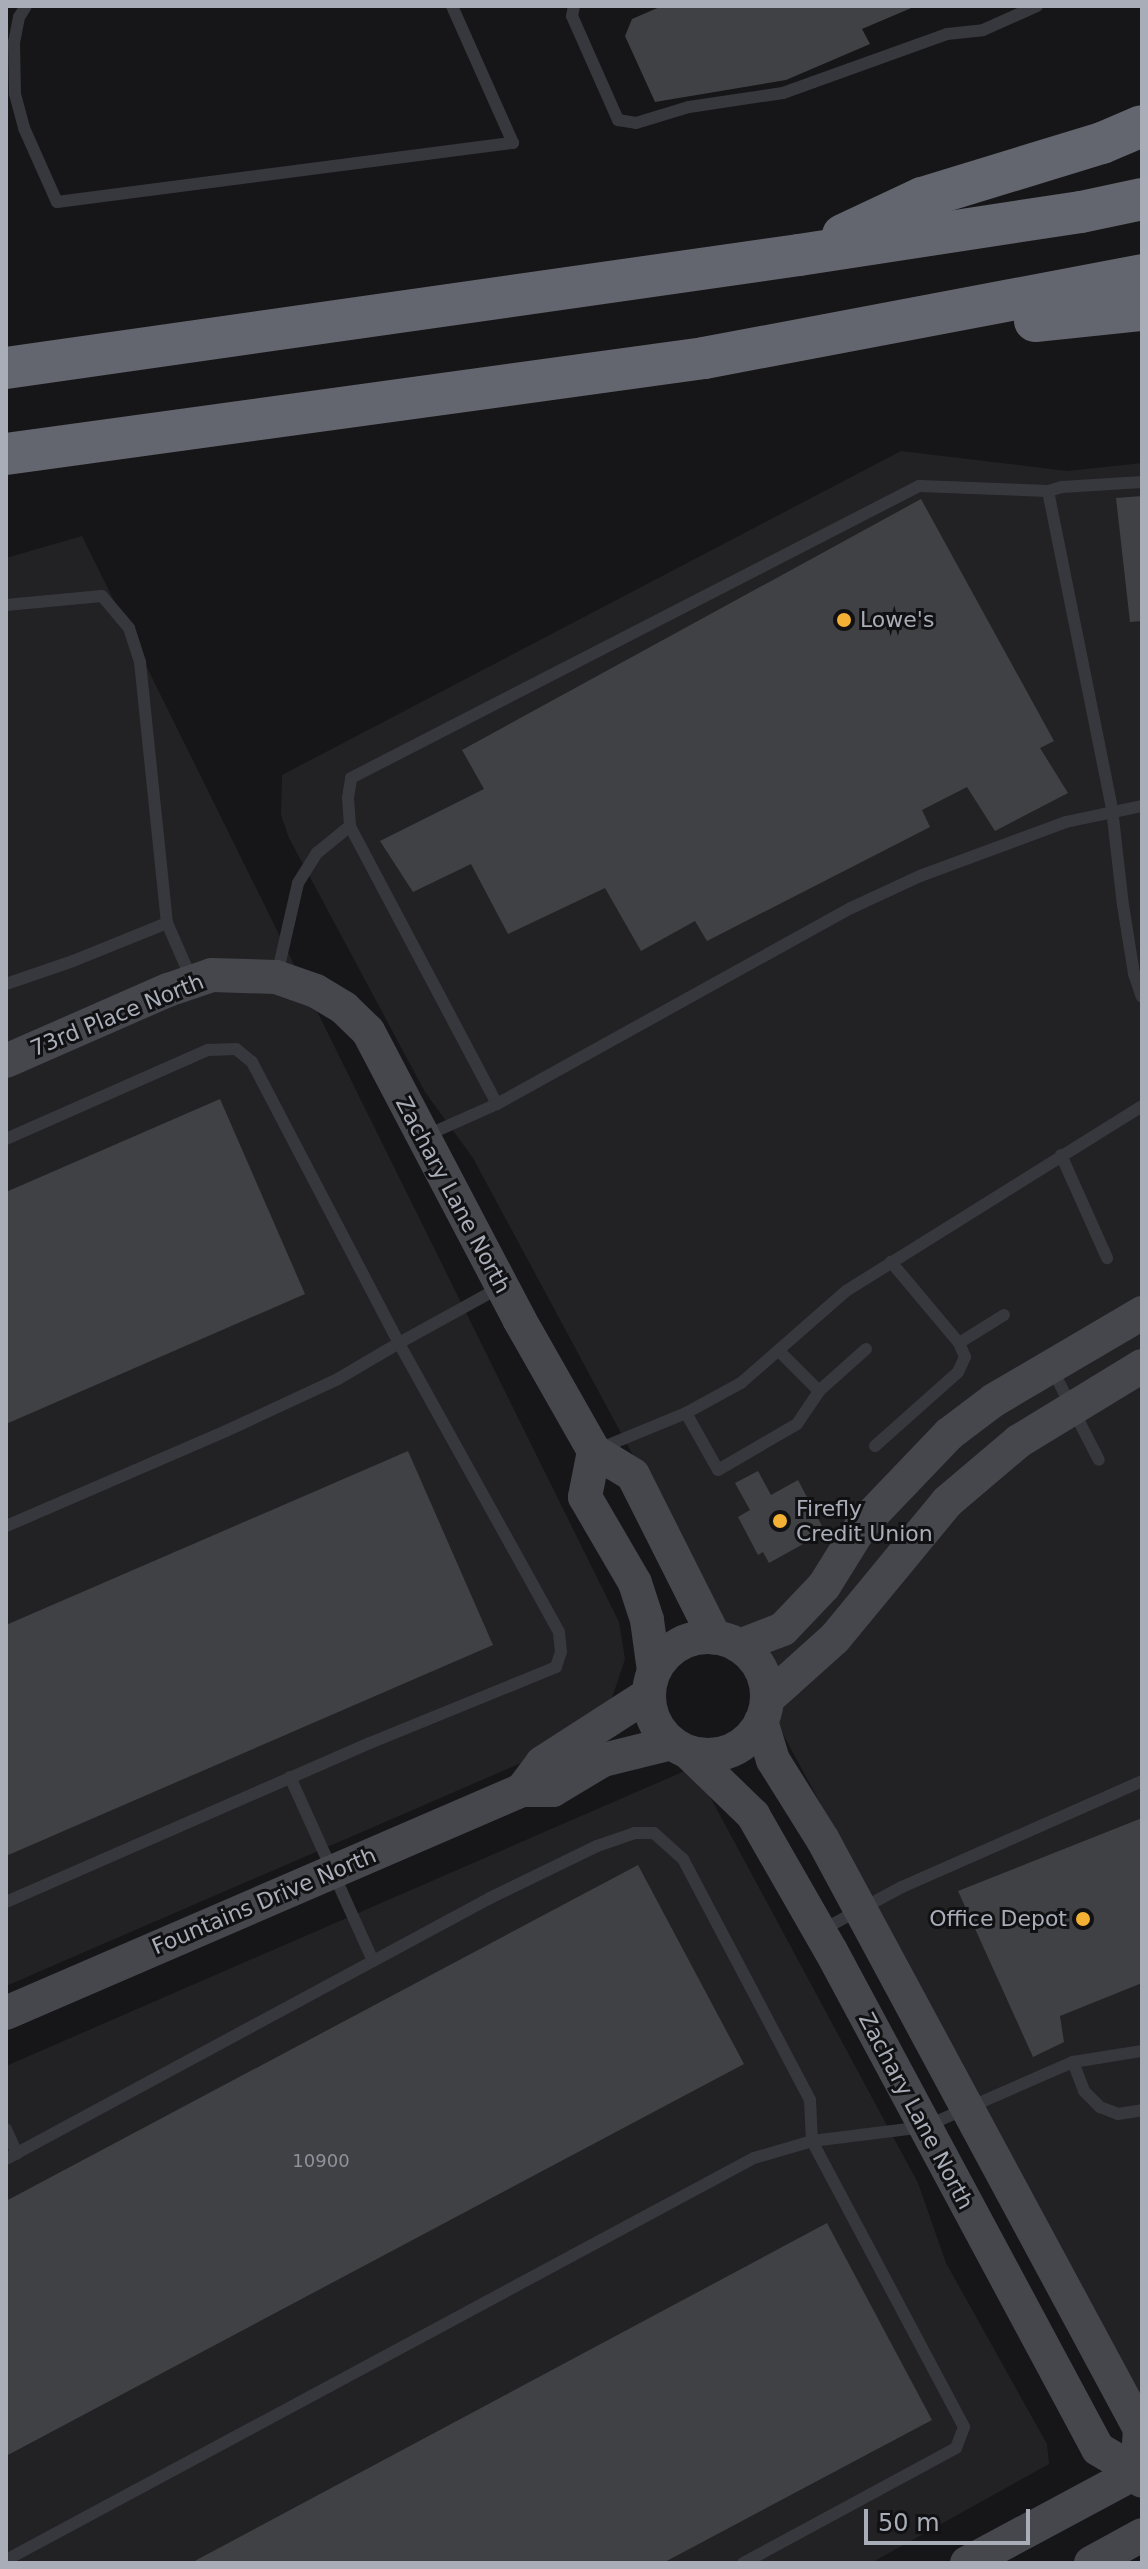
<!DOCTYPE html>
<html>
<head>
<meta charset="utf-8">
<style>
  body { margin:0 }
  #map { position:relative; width:1148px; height:2569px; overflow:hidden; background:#161618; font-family:"DejaVu Sans",sans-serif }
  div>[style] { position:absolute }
  .built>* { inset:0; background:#222225 }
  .building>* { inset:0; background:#404145 }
  .lane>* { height:12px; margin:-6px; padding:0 6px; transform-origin:6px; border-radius:6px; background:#37383d }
  .secondary>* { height:34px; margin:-17px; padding:0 17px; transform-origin:17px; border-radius:17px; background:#45474d }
  .secondary>.ring { margin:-17px; padding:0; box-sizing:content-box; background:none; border:34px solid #45474d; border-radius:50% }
  .highway>* { height:42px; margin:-21px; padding:0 21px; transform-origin:21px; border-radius:21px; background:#63666e }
  .dots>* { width:22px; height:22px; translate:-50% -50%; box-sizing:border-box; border:4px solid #111113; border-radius:50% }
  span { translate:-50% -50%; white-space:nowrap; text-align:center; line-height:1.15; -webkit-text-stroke:6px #111113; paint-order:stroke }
  .number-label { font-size:18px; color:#8e929b }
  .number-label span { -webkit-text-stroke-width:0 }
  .poi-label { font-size:22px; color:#a8adb8 }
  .left { translate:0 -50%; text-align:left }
  .right { translate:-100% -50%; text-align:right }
  .street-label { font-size:22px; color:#a8adb8 }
  .frame { position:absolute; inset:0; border:8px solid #a8adb8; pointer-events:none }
  .scale { position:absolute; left:864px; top:2509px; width:166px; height:36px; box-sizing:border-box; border:4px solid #a8adb8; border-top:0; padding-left:10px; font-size:24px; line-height:28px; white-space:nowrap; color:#a8adb8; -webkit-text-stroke:6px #111113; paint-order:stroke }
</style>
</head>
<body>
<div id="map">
  <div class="built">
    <div style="clip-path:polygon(901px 451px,1067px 471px,1142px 463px,1142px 2401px,473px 1158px,425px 1092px,289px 838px,281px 815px,282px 775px)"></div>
    <div style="clip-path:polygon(82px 536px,619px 1622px,625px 1659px,607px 1713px,542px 1754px,6px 1986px,6px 558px)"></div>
    <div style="clip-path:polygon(694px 1767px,918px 2183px,946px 2263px,1047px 2444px,1049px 2464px,871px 2563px,6px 2563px,6px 2066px)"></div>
  </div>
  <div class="building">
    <div style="clip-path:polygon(662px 6px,916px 6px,862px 29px,870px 44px,786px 80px,655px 102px,625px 36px,632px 19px)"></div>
    <div style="clip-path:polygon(1142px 496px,1142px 621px,1130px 622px,1116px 498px)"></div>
    <div style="clip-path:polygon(921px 499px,1054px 741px,1040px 748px,1068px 793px,995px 831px,967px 787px,922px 810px,930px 827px,707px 941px,695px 921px,641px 951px,605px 888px,508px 934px,471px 864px,413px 892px,380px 841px,484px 789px,462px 750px)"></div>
    <div style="clip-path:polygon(220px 1099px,305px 1294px,6px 1424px,6px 1192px)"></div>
    <div style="clip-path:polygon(408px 1451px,493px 1645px,6px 1856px,6px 1625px)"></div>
    <div style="clip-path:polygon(758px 1471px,771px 1495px,798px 1480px,822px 1526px,811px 1532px,814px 1538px,769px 1563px,763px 1552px,758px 1555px,738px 1517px,750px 1510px,735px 1483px)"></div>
    <div style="clip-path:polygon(1142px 1818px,1142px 1983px,1060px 2016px,1064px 2042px,1033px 2057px,958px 1891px)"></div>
    <div style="clip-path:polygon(638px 1865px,744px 2064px,6px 2456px,6px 2201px)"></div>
    <div style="clip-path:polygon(827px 2223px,932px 2420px,663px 2563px,191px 2563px)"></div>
  </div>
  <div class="lane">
    <div style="left:26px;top:6px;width:13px;rotate:122deg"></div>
    <div style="left:19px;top:17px;width:25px;rotate:101deg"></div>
    <div style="left:14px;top:42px;width:52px;rotate:88.9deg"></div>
    <div style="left:15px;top:94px;width:35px;rotate:75deg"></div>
    <div style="left:24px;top:128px;width:81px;rotate:66deg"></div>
    <div style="left:57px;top:202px;width:460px;rotate:-7.4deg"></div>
    <div style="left:513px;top:143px;width:150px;rotate:-114deg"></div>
    <div style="left:574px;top:6px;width:10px;rotate:101deg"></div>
    <div style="left:572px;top:16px;width:114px;rotate:66.1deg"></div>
    <div style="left:618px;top:120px;width:18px;rotate:9deg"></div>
    <div style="left:636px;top:123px;width:55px;rotate:-16.8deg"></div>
    <div style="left:689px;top:107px;width:95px;rotate:-8.5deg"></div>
    <div style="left:783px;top:93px;width:174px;rotate:-19.8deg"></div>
    <div style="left:947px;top:34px;width:36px;rotate:-6deg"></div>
    <div style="left:983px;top:30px;width:59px;rotate:-24deg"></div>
    <div style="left:1048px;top:491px;width:324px;rotate:78.6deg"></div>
    <div style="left:1112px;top:809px;width:97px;rotate:83.5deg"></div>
    <div style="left:1123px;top:905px;width:70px;rotate:80.9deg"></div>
    <div style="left:1134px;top:974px;width:24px;rotate:71deg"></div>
    <div style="left:6px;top:605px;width:96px;rotate:-5.4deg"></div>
    <div style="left:102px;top:596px;width:42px;rotate:49.8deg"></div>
    <div style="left:129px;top:628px;width:36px;rotate:72deg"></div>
    <div style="left:140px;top:662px;width:262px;rotate:84.1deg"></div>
    <div style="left:167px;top:923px;width:60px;rotate:66.4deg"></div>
    <div style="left:277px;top:975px;width:94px;rotate:-77.1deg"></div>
    <div style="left:298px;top:883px;width:36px;rotate:-58deg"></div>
    <div style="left:317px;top:853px;width:43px;rotate:-39.3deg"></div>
    <div style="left:6px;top:984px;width:71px;rotate:-18.9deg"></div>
    <div style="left:73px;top:961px;width:101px;rotate:-22deg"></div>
    <div style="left:497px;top:1104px;width:314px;rotate:-117.9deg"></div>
    <div style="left:350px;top:826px;width:28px;rotate:-94deg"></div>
    <div style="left:348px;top:798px;width:20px;rotate:-81deg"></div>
    <div style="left:351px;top:778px;width:639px;rotate:-27.21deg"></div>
    <div style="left:919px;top:486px;width:129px;rotate:2.2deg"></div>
    <div style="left:1048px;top:491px;width:15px;rotate:-16deg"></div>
    <div style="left:1062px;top:487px;width:80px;rotate:-3.6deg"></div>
    <div style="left:425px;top:1136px;width:79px;rotate:-24deg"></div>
    <div style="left:497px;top:1104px;width:405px;rotate:-29deg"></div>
    <div style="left:851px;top:908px;width:76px;rotate:-24.9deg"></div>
    <div style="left:920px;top:876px;width:156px;rotate:-20.3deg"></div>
    <div style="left:1066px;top:822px;width:78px;rotate:-11.9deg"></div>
    <div style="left:6px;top:1139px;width:221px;rotate:-23.8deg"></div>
    <div style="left:208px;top:1050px;width:28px;rotate:-2deg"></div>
    <div style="left:236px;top:1049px;width:21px;rotate:39deg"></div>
    <div style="left:252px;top:1062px;width:317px;rotate:62.4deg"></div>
    <div style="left:399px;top:1343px;width:71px;rotate:149.5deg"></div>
    <div style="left:338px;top:1379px;width:123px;rotate:155.1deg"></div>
    <div style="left:226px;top:1431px;width:240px;rotate:156.6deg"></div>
    <div style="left:1061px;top:1155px;width:113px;rotate:65.9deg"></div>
    <div style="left:959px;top:1343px;width:53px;rotate:-31.9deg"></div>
    <div style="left:779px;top:1351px;width:57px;rotate:45deg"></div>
    <div style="left:1052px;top:1369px;width:102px;rotate:62.7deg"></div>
    <div style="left:686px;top:1413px;width:65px;rotate:60.7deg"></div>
    <div style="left:718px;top:1470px;width:91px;rotate:-30.2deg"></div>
    <div style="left:797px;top:1424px;width:40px;rotate:-56deg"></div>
    <div style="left:819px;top:1391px;width:63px;rotate:-41.8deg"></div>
    <div style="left:875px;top:1446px;width:111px;rotate:-41.7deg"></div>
    <div style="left:958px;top:1372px;width:17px;rotate:-65deg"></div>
    <div style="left:965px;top:1357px;width:15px;rotate:-113deg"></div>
    <div style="left:959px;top:1343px;width:106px;rotate:-130deg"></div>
    <div style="left:601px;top:1448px;width:92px;rotate:-22.4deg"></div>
    <div style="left:686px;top:1413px;width:63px;rotate:-28.6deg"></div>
    <div style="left:741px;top:1383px;width:140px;rotate:-41.2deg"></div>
    <div style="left:846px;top:1291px;width:349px;rotate:-32deg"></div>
    <div style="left:290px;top:1777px;width:202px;rotate:65.7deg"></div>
    <div style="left:6px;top:1902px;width:397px;rotate:-23.6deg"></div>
    <div style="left:370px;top:1743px;width:201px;rotate:-22.2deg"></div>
    <div style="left:556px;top:1667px;width:16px;rotate:-72deg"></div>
    <div style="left:561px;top:1652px;width:20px;rotate:-96deg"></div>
    <div style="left:559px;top:1632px;width:330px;rotate:-119deg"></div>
    <div style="left:399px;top:1343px;width:116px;rotate:-28.8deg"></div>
    <div style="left:822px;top:1930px;width:91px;rotate:-28.3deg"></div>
    <div style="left:902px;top:1887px;width:262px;rotate:-23.8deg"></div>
    <div style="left:1073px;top:2062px;width:31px;rotate:69deg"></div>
    <div style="left:1084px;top:2091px;width:23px;rotate:45deg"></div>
    <div style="left:1100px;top:2107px;width:19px;rotate:21deg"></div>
    <div style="left:1118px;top:2114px;width:24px;rotate:-9deg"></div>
    <div style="left:6px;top:2129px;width:27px;rotate:66deg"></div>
    <div style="left:6px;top:2159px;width:550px;rotate:-28.34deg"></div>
    <div style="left:490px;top:1898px;width:119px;rotate:-25.9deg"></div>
    <div style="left:597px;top:1846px;width:39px;rotate:-19deg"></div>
    <div style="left:634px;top:1833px;width:20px"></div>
    <div style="left:654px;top:1833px;width:39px;rotate:42deg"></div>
    <div style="left:683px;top:1859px;width:272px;rotate:62.2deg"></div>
    <div style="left:810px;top:2100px;width:41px;rotate:87.2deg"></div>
    <div style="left:812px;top:2141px;width:324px;rotate:62deg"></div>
    <div style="left:964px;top:2427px;width:22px;rotate:111deg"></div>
    <div style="left:956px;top:2448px;width:242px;rotate:151.6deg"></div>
    <div style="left:6px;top:2560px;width:849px;rotate:-28.26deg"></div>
    <div style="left:754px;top:2158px;width:60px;rotate:-16.3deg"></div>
    <div style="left:812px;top:2141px;width:113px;rotate:-7.1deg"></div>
    <div style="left:924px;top:2127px;width:163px;rotate:-23.6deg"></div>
    <div style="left:1073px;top:2062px;width:70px;rotate:-9.1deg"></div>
  </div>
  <div class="secondary">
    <div style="left:6px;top:1061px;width:177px;rotate:-23.7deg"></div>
    <div style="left:168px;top:990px;width:46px;rotate:-18.8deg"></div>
    <div style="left:212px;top:975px;width:64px;rotate:1.8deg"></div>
    <div style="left:276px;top:977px;width:42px;rotate:19.3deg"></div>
    <div style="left:316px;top:991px;width:33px;rotate:31deg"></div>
    <div style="left:344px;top:1008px;width:33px;rotate:44deg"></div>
    <div style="left:368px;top:1031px;width:325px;rotate:62.3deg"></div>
    <div style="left:519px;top:1319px;width:152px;rotate:60.4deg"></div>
    <div style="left:594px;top:1451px;width:46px;rotate:31.6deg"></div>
    <div style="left:633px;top:1475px;width:182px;rotate:63.3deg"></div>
    <div style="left:594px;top:1451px;width:47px;rotate:101.1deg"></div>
    <div style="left:585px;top:1497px;width:99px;rotate:59.8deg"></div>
    <div style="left:635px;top:1583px;width:39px;rotate:72deg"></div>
    <div style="left:647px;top:1620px;width:51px;rotate:82.2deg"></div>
    <div class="ring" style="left:649px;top:1637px;width:84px;height:84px"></div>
    <div style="left:739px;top:1646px;width:47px;rotate:-21.1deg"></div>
    <div style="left:783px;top:1629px;width:59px;rotate:-46.4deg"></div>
    <div style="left:824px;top:1586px;width:72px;rotate:-58.1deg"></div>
    <div style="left:862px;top:1525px;width:126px;rotate:-46.3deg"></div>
    <div style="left:949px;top:1434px;width:56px;rotate:-37.1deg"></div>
    <div style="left:994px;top:1400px;width:172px;rotate:-30.4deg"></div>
    <div style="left:767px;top:1699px;width:91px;rotate:-41.9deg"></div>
    <div style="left:835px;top:1638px;width:176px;rotate:-50.5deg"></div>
    <div style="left:947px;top:1502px;width:94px;rotate:-40.3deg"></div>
    <div style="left:1019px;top:1441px;width:144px;rotate:-31.4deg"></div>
    <div style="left:761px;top:1721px;width:41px;rotate:72.9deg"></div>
    <div style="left:773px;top:1760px;width:94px;rotate:58deg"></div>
    <div style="left:823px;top:1840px;width:669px;rotate:61.71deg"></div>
    <div style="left:1140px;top:2429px;width:43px;rotate:94deg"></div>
    <div style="left:688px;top:1752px;width:91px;rotate:44.1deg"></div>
    <div style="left:753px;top:1815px;width:157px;rotate:60.2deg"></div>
    <div style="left:831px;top:1951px;width:565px;rotate:61.8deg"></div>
    <div style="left:1098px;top:2449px;width:45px;rotate:30.5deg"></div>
    <div style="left:1137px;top:2472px;width:10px;rotate:61deg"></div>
    <div style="left:522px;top:1790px;width:34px;rotate:-53deg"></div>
    <div style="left:542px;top:1763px;width:127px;rotate:-32.8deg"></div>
    <div style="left:6px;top:2013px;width:562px;rotate:-23.37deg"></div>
    <div style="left:522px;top:1790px;width:31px"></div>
    <div style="left:553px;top:1790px;width:58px;rotate:-31deg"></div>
    <div style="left:603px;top:1760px;width:71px;rotate:-13.8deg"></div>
    <div style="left:967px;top:2563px;width:199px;rotate:-28.2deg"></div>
    <div style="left:1091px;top:2563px;width:58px;rotate:-28.8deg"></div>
  </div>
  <div class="highway">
    <div style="left:843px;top:235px;width:87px;rotate:-25.1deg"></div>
    <div style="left:922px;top:198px;width:188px;rotate:-17deg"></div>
    <div style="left:1102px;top:143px;width:43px;rotate:-23deg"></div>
    <div style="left:1035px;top:321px;width:108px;rotate:-5.9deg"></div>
    <div style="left:6px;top:368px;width:801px;rotate:-8.11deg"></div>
    <div style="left:799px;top:255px;width:285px;rotate:-8.7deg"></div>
    <div style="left:1081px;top:212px;width:62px;rotate:-12deg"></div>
    <div style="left:6px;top:454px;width:705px;rotate:-7.83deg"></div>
    <div style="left:704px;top:358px;width:446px;rotate:-10.7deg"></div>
  </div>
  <div class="dots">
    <div style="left:844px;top:620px;background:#f2b134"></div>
    <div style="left:780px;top:1521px;background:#f2b134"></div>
    <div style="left:1083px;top:1919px;background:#f2b134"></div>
  </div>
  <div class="number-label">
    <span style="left:321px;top:2161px">10900</span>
  </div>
  <div class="poi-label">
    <span class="left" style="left:860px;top:620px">Lowe's</span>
    <span class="left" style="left:796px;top:1521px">Firefly<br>Credit Union</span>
    <span class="right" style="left:1067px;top:1919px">Office Depot</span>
  </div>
  <div class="street-label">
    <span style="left:117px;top:1015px;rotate:-22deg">73rd Place North</span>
    <span style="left:453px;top:1195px;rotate:62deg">Zachary Lane North</span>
    <span style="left:264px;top:1901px;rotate:-23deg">Fountains Drive North</span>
    <span style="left:916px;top:2111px;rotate:62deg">Zachary Lane North</span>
  </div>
  <div class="frame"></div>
  <div class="scale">50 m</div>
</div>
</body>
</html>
